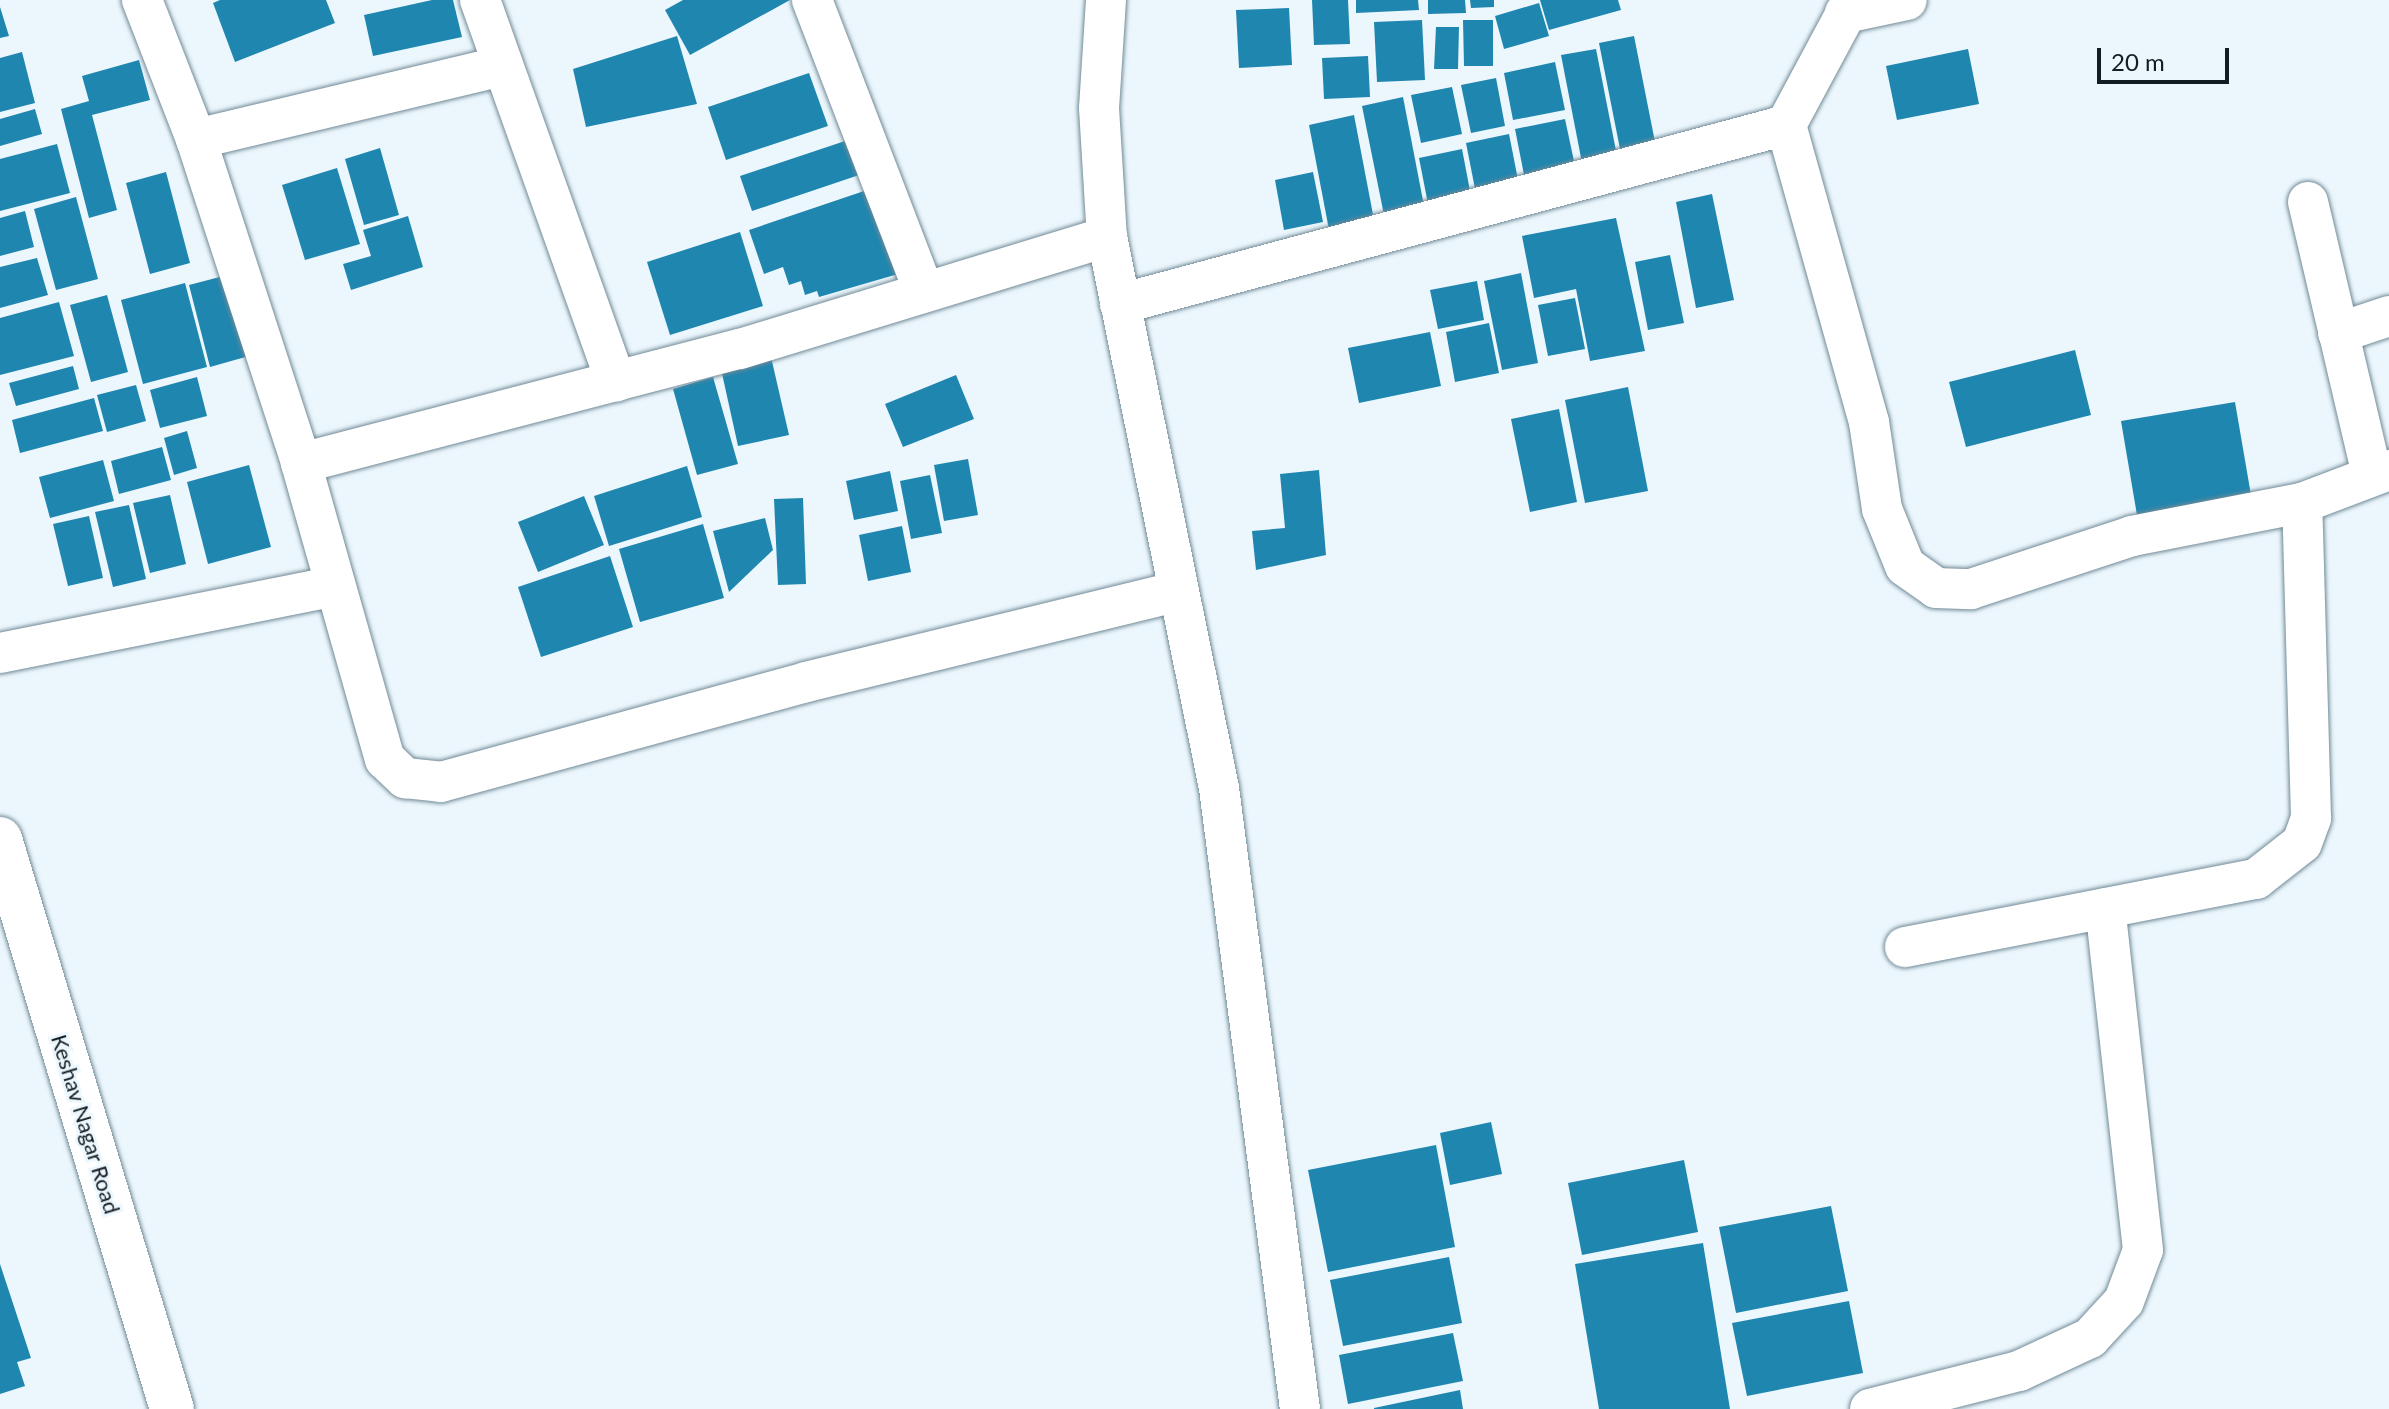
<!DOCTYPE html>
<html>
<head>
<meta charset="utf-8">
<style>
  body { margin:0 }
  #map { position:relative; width:2389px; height:1409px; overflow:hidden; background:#ecf7fd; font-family:Lato,sans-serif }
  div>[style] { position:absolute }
  .building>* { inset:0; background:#1f86af }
  .roads { filter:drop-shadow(0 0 2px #718a97) drop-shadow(0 0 2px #718a97) }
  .minor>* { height:40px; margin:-20px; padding:0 20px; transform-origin:20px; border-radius:20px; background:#fff }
  .tertiary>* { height:44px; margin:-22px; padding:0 22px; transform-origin:22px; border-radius:22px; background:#fff }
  span { translate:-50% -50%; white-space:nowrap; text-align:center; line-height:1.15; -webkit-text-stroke:6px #ecf7fd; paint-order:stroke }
  .street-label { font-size:22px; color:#131c21 }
  .scale { position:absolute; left:2097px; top:48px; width:132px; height:36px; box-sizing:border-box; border:4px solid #131c21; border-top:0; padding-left:10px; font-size:24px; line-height:28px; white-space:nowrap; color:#131c21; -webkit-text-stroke:6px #ecf7fd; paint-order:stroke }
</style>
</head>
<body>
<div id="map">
  <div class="building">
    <div style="clip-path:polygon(220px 0,326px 0,335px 23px,235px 62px,213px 3px)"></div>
    <div style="clip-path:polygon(432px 0,453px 0,462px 37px,373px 56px,364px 15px)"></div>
    <div style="clip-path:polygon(683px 0,790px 0,690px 55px,665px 10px)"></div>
    <div style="clip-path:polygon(1312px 0,1348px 0,1350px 44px,1314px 45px)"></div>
    <div style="clip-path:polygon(1356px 0,1418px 0,1419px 10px,1356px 13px)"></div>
    <div style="clip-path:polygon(1428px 0,1465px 0,1466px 13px,1428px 14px)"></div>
    <div style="clip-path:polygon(1470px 0,1494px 0,1494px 7px,1471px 8px)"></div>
    <div style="clip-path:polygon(1540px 0,1618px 0,1621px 10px,1549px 30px)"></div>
    <div style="clip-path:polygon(1539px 3px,1549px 36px,1504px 49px,1495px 16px)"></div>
    <div style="clip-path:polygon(0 7px,9px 36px,0 38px)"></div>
    <div style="clip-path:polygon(1289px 8px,1292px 65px,1239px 68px,1236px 10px)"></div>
    <div style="clip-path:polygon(1422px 20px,1425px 80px,1377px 82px,1374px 22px)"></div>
    <div style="clip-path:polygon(1463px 20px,1493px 20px,1493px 66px,1464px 66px)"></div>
    <div style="clip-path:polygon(1436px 27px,1459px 27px,1458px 69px,1434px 69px)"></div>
    <div style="clip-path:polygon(677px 36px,697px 104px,586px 127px,573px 69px)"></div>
    <div style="clip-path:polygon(1634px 36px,1656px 147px,1621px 154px,1599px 43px)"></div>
    <div style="clip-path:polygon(1596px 49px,1618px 161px,1583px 168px,1561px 55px)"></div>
    <div style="clip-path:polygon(1968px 49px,1979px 104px,1897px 120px,1886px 66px)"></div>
    <div style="clip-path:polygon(22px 52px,35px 103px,0 112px,0 58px)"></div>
    <div style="clip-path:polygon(1368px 56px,1370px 97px,1324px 99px,1322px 58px)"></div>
    <div style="clip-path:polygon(139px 60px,150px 100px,92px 115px,117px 210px,89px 218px,61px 109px,89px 101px,82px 76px)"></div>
    <div style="clip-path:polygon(1555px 62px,1565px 110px,1513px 120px,1504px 73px)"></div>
    <div style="clip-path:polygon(809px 73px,828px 126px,726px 160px,708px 107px)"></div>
    <div style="clip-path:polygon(1496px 78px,1505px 126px,1471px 133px,1461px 85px)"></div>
    <div style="clip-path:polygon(1452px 87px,1462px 134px,1421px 143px,1411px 95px)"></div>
    <div style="clip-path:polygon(1403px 97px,1425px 211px,1385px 220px,1362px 106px)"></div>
    <div style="clip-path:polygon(35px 109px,42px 134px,0 146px,0 119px)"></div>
    <div style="clip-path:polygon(1354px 115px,1375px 225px,1330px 235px,1309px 125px)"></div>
    <div style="clip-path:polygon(1565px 119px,1578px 180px,1527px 190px,1515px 129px)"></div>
    <div style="clip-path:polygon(1509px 134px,1521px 195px,1478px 204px,1466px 143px)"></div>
    <div style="clip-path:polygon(851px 139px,862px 174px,752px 211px,740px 176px)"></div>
    <div style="clip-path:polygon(57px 144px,70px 193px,0 211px,0 159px)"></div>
    <div style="clip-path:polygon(380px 148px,399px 215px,364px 225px,345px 159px)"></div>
    <div style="clip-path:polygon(1462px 149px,1471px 196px,1428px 204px,1419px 158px)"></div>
    <div style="clip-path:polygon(337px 168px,360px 244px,305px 260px,282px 185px)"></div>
    <div style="clip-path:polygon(166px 172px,190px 263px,150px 274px,126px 183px)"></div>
    <div style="clip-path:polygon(1313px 172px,1323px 222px,1284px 230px,1275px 180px)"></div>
    <div style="clip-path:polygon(870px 189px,898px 274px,819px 297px,817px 291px,805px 295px,801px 281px,789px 285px,783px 267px,764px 274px,749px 230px)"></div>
    <div style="clip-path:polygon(1712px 194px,1734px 300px,1696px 308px,1676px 202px)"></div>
    <div style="clip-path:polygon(76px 197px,98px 279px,56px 290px,34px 209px)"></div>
    <div style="clip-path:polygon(25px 211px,34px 247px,0 256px,0 218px)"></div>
    <div style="clip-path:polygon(408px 216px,423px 267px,351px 290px,343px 264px,371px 256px,363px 230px)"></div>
    <div style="clip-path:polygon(1616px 218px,1645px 351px,1590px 361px,1576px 289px,1534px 298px,1522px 236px)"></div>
    <div style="clip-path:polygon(740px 232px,763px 306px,670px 335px,647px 262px)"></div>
    <div style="clip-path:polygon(1670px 255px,1684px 323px,1648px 330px,1635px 262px)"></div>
    <div style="clip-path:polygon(37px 258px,48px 295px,0 308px,0 267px)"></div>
    <div style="clip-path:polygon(235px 273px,256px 354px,210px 367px,189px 285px)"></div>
    <div style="clip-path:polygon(1521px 273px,1538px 363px,1502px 370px,1484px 281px)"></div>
    <div style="clip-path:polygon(1477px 281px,1484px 320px,1438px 329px,1430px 290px)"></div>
    <div style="clip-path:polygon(185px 283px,207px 367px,143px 384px,121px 300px)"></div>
    <div style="clip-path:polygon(107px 295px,128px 372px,91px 382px,70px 305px)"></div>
    <div style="clip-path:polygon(1575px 298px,1585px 349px,1548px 356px,1538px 305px)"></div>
    <div style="clip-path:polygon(59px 302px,74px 356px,0 375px,0 318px)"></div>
    <div style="clip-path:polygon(1489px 323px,1499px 373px,1455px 382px,1446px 332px)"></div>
    <div style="clip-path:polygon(1430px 332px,1441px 386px,1359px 403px,1348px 348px)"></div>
    <div style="clip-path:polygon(2075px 350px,2091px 415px,1966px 447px,1949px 382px)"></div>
    <div style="clip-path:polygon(771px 357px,789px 435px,738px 446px,721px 369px)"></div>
    <div style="clip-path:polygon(73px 366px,79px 389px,16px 406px,9px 383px)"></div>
    <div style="clip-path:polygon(956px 375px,974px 419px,903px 447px,885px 404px)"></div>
    <div style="clip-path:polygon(197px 377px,207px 416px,160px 428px,150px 390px)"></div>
    <div style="clip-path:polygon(713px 377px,738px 464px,697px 475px,673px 389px)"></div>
    <div style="clip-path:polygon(136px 385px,146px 421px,107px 432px,97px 395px)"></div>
    <div style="clip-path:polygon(1628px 387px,1648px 491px,1585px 503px,1565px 400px)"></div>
    <div style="clip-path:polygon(94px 398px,103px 431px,20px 453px,12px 420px)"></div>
    <div style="clip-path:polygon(2235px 402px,2252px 501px,2138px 521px,2121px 421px)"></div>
    <div style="clip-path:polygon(1559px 409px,1577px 502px,1530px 512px,1511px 419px)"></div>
    <div style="clip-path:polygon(187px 431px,197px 468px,174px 475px,164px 438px)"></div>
    <div style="clip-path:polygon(162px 447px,171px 480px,119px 494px,111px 461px)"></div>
    <div style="clip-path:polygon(968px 459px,978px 515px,944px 521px,934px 465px)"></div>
    <div style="clip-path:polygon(103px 460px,114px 501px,50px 518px,39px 477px)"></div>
    <div style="clip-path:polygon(249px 465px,271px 547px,208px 564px,187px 482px)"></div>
    <div style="clip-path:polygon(687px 466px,702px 517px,609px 546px,594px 496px)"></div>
    <div style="clip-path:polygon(1319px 470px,1326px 555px,1256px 570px,1252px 531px,1285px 528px,1280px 474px)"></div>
    <div style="clip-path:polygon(890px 471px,898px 511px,854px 520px,846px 481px)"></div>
    <div style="clip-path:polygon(930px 475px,942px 533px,911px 539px,900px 481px)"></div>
    <div style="clip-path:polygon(170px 495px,186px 564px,150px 573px,133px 503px)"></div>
    <div style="clip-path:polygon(584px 496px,604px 545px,538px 572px,518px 522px)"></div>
    <div style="clip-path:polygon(803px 498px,806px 584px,778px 585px,774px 499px)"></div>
    <div style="clip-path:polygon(129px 505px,146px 579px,113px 587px,95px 512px)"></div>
    <div style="clip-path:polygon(89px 516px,103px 578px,68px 586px,53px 524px)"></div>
    <div style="clip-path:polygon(765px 518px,773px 550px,729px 592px,713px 531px)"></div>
    <div style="clip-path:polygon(703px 524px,724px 598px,640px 622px,619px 549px)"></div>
    <div style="clip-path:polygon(902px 526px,911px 572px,868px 581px,859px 535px)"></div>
    <div style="clip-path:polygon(610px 556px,633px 627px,541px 657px,518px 587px)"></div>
    <div style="clip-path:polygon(1491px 1122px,1502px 1174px,1450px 1185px,1440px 1133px)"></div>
    <div style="clip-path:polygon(1436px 1145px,1455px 1247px,1328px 1272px,1308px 1170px)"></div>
    <div style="clip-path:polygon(1684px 1160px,1698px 1232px,1582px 1255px,1568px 1183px)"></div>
    <div style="clip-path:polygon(1831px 1206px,1848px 1291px,1736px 1313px,1719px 1227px)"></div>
    <div style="clip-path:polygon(1703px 1243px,1730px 1409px,1599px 1409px,1575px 1264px)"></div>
    <div style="clip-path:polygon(1449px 1257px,1462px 1323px,1343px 1346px,1330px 1280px)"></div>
    <div style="clip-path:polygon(0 1264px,31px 1358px,17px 1362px,25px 1386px,0 1394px)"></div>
    <div style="clip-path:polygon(1849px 1301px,1863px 1373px,1747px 1396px,1732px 1323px)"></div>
    <div style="clip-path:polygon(1453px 1333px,1463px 1381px,1348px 1404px,1339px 1355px)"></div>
    <div style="clip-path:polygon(1460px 1390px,1463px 1409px,1374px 1409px,1374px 1408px)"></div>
  </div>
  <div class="roads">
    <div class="minor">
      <div style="left:142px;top:0;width:149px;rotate:68.8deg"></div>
      <div style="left:196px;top:139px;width:341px;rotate:72deg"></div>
      <div style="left:301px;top:463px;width:308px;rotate:74.2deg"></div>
      <div style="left:385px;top:759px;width:28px;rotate:44deg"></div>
      <div style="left:405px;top:778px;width:36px;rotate:6deg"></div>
      <div style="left:441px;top:782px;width:378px;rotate:-15.3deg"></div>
      <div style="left:806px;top:682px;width:379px;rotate:-13.7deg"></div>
      <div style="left:480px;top:0;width:405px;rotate:70.4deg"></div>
      <div style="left:812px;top:0;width:313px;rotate:69deg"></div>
      <div style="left:1106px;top:0;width:108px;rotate:93.7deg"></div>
      <div style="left:1099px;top:108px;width:129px;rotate:86.5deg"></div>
      <div style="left:1107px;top:237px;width:562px;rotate:78.51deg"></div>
      <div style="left:1219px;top:788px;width:626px;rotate:82.57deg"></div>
      <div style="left:1845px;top:13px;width:63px;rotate:-11.8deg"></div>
      <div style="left:1786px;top:125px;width:308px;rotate:74.4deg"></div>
      <div style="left:1869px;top:422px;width:88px;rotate:81.5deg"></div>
      <div style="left:1882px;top:509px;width:61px;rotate:68deg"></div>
      <div style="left:1905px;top:566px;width:38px;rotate:35deg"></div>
      <div style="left:1936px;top:588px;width:35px;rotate:2deg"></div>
      <div style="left:1971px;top:589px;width:169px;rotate:-18.2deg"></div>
      <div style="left:2132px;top:536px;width:173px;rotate:-11deg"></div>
      <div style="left:2302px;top:503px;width:93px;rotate:-20.8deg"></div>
      <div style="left:196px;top:139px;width:315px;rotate:-13.4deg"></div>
      <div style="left:2308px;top:202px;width:280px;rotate:76.8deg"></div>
      <div style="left:1120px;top:304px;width:690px;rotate:-15.04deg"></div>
      <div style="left:1786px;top:125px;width:142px;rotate:-61.8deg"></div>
      <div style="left:2338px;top:333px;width:54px;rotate:-18.4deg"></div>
      <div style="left:301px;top:463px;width:454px;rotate:-14.6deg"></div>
      <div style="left:740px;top:349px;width:384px;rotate:-17deg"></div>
      <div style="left:0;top:653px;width:341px;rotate:-11.3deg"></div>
      <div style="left:1905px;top:947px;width:358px;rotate:-11deg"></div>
      <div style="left:2256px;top:879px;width:58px;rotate:-38deg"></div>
      <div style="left:2302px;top:843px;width:27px;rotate:-70deg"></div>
      <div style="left:2311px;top:818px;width:315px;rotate:-91.6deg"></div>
      <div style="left:1870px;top:1409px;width:154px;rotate:-14.3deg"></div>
      <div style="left:2019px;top:1371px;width:78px;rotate:-24.9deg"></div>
      <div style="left:2090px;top:1338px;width:50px;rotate:-47.4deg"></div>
      <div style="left:2124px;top:1301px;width:54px;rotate:-69.6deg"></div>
      <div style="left:2143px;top:1250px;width:344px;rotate:-96.3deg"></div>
    </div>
    <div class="tertiary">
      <div style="left:0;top:839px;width:595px;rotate:73.21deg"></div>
    </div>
  </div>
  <div class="street-label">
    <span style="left:86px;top:1124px;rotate:73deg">Keshav Nagar Road</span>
  </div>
  <div class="scale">20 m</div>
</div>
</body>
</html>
